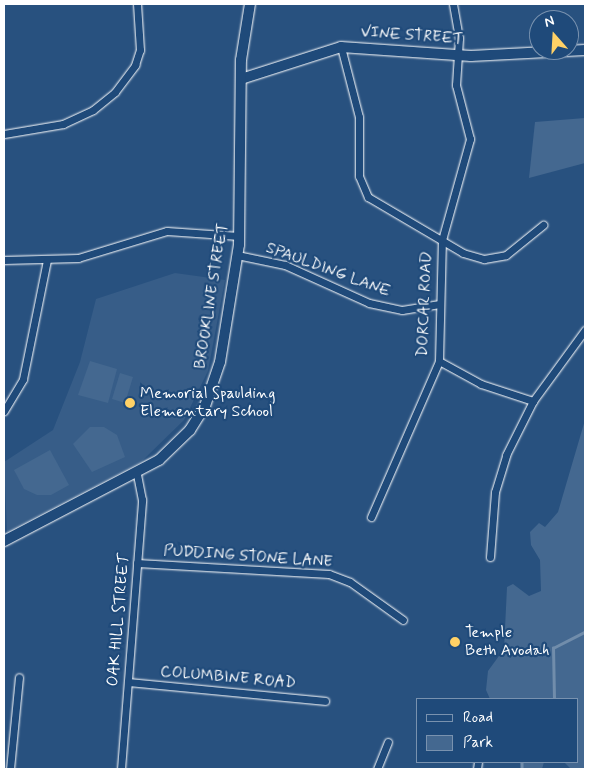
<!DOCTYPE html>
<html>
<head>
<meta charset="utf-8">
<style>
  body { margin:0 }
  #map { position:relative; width:589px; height:773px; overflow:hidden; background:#28517f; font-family:Mynerve,sans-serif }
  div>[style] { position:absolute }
  .built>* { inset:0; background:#375d88 }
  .green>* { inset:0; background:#446890 }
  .stream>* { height:2.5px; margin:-1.25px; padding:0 1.25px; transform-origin:1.25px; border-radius:1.25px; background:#718dab }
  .roads { filter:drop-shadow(0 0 1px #fff) drop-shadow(0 0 1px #fff) }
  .street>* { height:7px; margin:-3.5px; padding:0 3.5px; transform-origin:3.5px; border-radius:3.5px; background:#1f4a7a }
  .secondary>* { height:10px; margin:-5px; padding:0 5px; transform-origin:5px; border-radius:5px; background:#1f4a7a }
  .dots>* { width:14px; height:14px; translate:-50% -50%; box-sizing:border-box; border:2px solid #1f4a7a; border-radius:50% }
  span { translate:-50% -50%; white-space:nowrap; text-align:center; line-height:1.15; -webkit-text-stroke:4.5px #1f4a7a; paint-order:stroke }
  .street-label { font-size:16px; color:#fff }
  .poi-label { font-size:16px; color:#fff }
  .left { translate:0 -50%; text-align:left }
  .frame { position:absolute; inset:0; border:5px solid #fff; pointer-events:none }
  .legend { position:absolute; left:416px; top:698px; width:162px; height:65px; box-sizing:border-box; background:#1f4a7a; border:1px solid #7992af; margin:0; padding:6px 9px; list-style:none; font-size:15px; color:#fff }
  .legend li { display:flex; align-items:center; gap:10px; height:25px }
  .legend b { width:25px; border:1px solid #7992af }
  .north { position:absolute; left:529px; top:10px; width:50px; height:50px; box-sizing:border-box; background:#1f4a7a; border:1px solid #7992af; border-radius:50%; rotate:341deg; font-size:14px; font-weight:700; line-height:20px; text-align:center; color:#fff }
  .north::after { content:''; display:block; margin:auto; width:18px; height:22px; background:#ffd166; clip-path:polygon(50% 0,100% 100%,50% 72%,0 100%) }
</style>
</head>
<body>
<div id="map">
  <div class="built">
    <div style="clip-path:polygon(175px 273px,225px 280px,208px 371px,184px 420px,141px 462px,7px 532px,4px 462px,53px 430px,80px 362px,96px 299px)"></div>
  </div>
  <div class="green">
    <div style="clip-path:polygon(585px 118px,585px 163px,529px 178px,535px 122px)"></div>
    <div style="clip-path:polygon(90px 361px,117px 369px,108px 403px,78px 395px)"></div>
    <div style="clip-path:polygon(120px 373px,133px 377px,125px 403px,112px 399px)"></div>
    <div style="clip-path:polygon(585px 420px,585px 769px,571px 769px,564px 762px,578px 762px,578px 699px,490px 699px,486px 690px,488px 671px,504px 649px,507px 587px,513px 584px,529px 596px,541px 591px,540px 560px,531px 545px,530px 532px,539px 523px,545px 527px,558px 512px)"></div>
    <div style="clip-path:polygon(90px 427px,104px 427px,117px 435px,125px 457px,92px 472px,73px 444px)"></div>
    <div style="clip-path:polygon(50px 450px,69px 485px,51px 495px,37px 495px,24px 489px,14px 470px)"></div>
    <div style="clip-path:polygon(520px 762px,544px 762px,542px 769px,522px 769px)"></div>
  </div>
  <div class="stream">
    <div style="left:554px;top:699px;width:51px;rotate:-91.1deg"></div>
    <div style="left:553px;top:648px;width:36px;rotate:-27deg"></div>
    <div style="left:522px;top:762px;width:7px;rotate:90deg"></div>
  </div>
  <div class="roads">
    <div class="street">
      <div style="left:341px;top:47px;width:72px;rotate:75.6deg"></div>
      <div style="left:359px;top:117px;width:59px;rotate:90deg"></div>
      <div style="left:359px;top:176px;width:23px;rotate:67deg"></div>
      <div style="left:368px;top:197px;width:110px;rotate:30.5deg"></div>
      <div style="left:463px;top:253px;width:22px;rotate:16deg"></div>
      <div style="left:484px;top:259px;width:22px;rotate:-10deg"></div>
      <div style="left:506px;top:255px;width:48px;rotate:-39deg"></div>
      <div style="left:4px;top:134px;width:60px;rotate:-9.6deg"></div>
      <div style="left:63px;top:124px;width:33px;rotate:-25deg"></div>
      <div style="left:93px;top:110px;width:28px;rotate:-39deg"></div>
      <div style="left:115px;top:92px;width:34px;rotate:-53deg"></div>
      <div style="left:135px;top:65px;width:16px;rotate:-72deg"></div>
      <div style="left:140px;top:50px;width:46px;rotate:-93.7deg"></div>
      <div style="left:237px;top:255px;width:49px;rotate:11.8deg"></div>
      <div style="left:285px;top:265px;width:92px;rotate:24.3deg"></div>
      <div style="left:369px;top:303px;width:34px;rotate:12deg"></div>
      <div style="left:402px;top:310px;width:38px;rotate:-9deg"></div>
      <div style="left:4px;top:260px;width:74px;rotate:-1.5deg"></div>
      <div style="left:78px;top:258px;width:93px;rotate:-16.9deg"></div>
      <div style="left:167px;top:231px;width:72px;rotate:4deg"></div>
      <div style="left:439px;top:361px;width:48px;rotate:28.7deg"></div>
      <div style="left:481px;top:384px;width:55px;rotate:18.1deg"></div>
      <div style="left:4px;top:411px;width:37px;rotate:-59deg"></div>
      <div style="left:23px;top:379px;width:121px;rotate:-78.6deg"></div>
      <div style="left:371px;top:517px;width:170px;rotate:-66.4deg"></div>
      <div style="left:439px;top:361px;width:121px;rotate:-88.6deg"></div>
      <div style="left:442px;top:240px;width:105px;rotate:-74.5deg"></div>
      <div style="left:470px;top:139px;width:56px;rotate:-104.5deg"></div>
      <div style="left:456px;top:85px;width:47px;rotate:-86.3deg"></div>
      <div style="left:459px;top:38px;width:35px;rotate:-100deg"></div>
      <div style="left:490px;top:557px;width:65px;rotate:-85.6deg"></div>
      <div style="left:495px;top:492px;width:39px;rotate:-73deg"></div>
      <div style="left:506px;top:455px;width:60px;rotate:-63.4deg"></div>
      <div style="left:533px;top:401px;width:88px;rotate:-53.8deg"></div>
      <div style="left:137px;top:563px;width:192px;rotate:3.3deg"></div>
      <div style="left:329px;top:574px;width:22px;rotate:21deg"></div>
      <div style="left:350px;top:582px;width:65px;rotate:35.6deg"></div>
      <div style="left:129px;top:682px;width:197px;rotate:5.5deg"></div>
      <div style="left:10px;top:769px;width:92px;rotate:-84.4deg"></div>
      <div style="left:121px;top:769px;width:270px;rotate:-85.5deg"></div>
      <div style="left:142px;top:500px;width:26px;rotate:-101deg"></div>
      <div style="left:377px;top:769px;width:29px;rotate:-68deg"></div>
      <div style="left:477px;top:769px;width:7px;rotate:-82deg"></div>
    </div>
    <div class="secondary">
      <div style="left:241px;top:79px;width:105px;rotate:-17.7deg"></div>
      <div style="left:341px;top:47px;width:130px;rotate:4deg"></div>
      <div style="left:471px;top:56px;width:114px;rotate:-3deg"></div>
      <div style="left:4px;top:541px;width:175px;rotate:-27.6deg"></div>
      <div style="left:159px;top:460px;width:43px;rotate:-44.1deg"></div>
      <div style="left:190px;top:430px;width:28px;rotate:-58deg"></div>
      <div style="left:205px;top:406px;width:46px;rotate:-71.2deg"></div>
      <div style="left:220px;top:362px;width:119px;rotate:-80.8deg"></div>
      <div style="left:239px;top:245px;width:185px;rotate:-89.4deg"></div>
      <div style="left:241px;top:60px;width:57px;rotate:-80.9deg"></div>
    </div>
  </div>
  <div class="dots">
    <div style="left:130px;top:403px;background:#ffd166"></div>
    <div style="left:455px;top:642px;background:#ffd166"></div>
  </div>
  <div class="street-label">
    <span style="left:412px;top:36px;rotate:4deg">VINE STREET</span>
    <span style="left:328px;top:270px;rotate:20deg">SPAULDING LANE</span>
    <span style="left:212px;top:296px;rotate:-81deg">BROOKLINE STREET</span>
    <span style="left:425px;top:304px;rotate:-88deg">DORCAR ROAD</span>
    <span style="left:248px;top:557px;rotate:4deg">PUDDING STONE LANE</span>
    <span style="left:119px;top:620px;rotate:-85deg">OAK HILL STREET</span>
    <span style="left:228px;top:678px;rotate:5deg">COLUMBINE ROAD</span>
  </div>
  <div class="poi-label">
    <span class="left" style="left:140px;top:403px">Memorial Spaulding<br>Elementary School</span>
    <span class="left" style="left:465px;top:642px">Temple<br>Beth Avodah</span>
  </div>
  <div class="frame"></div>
  <ul class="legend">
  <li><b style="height:6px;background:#1f4a7a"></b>Road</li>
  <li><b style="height:14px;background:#446890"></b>Park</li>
  </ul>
  <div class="north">N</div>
</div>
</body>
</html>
